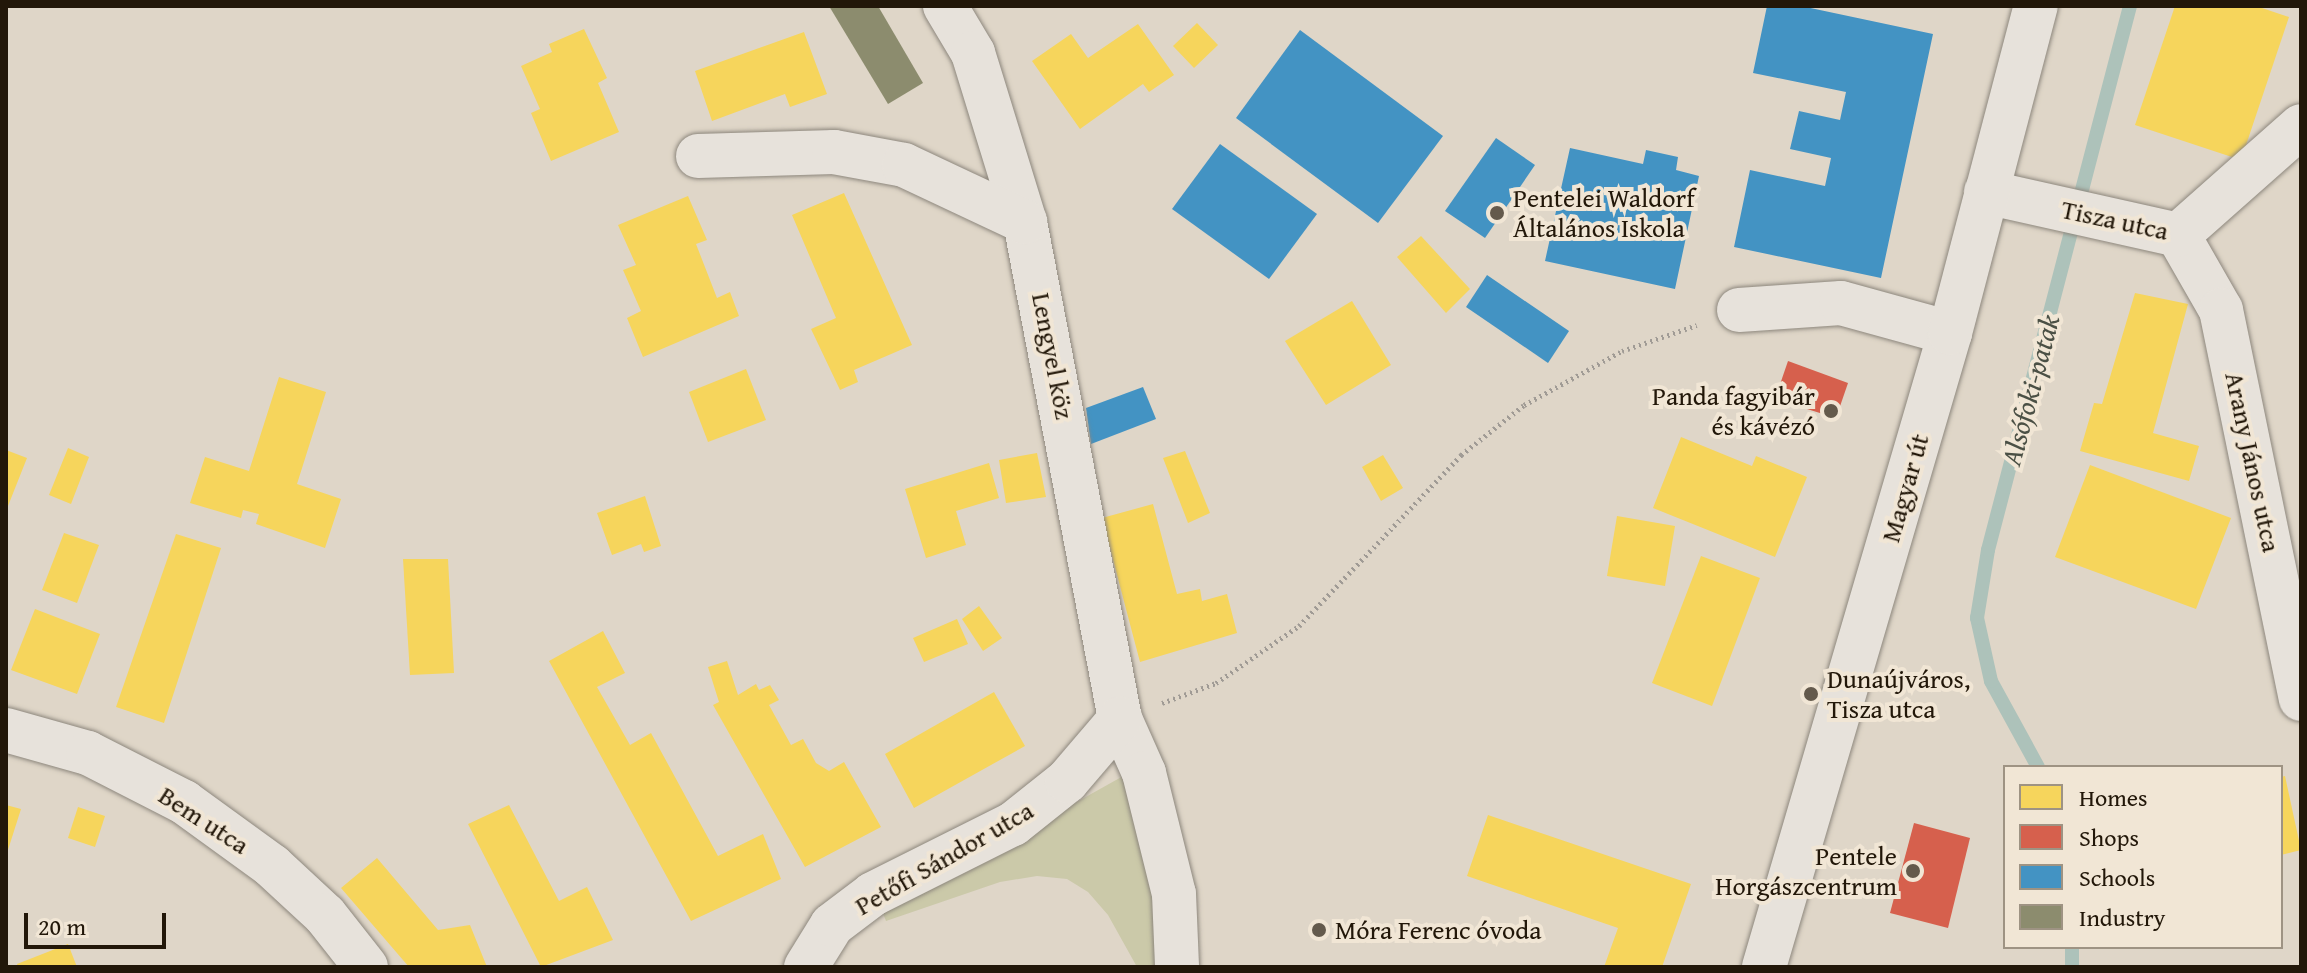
<!DOCTYPE html>
<html>
<head>
<meta charset="utf-8">
<style>
  body { margin:0 }
  #map { position:relative; width:2307px; height:973px; overflow:hidden; background:#dfd6c8; font-family:"Gentium Book Plus",serif }
  div>[style] { position:absolute }
  .green>* { inset:0; background:#cbc9a9 }
  .homes>* { inset:0; background:#f6d55c }
  .shops>* { inset:0; background:#d6604d }
  .schools>* { inset:0; background:#4393c3 }
  .industry>* { inset:0; background:#8c8c6e }
  .stream>* { height:14px; margin:-7px; padding:0 7px; transform-origin:7px; border-radius:7px; background:#adc2ba }
  .path>* { height:5px; margin-top:-2.5px; transform-origin:0; background:repeating-linear-gradient(90deg,#a09b95 0 2px,transparent 0 6px) }
  .roads { filter:drop-shadow(0 0 2px #8d877d) drop-shadow(0 0 2px #8d877d) }
  .minor>* { height:44px; margin:-22px; padding:0 22px; transform-origin:22px; border-radius:22px; background:#e7e2db }
  .dots>* { width:22px; height:22px; translate:-50% -50%; box-sizing:border-box; border:4px solid #f1e6d5; border-radius:50% }
  span { translate:-50% -50%; white-space:nowrap; text-align:center; line-height:1.15; -webkit-text-stroke:8px #f1e6d5; paint-order:stroke }
  .poi-label { font-size:26px; color:#221709 }
  .left { translate:0 -50%; text-align:left }
  .right { translate:-100% -50%; text-align:right }
  .street-label { font-size:26px; color:#221709 }
  .water-label { font-size:28px; color:#4b5045; font-style:italic }
  .frame { position:absolute; inset:0; border:8px solid #221709; pointer-events:none }
  .legend { position:absolute; left:2003px; top:765px; width:280px; height:184px; box-sizing:border-box; background:#f1e6d5; border:2px solid #9e9383; margin:0; padding:10px 14px; list-style:none; font-size:24px; color:#221709 }
  .legend li { display:flex; align-items:center; gap:16px; height:40px }
  .legend b { width:40px; border:2px solid #9e9383 }
  .scale { position:absolute; left:24px; top:913px; width:142px; height:36px; box-sizing:border-box; border:4px solid #221709; border-top:0; padding-left:10px; font-size:24px; line-height:28px; white-space:nowrap; color:#221709; -webkit-text-stroke:6px #f1e6d5; paint-order:stroke }
</style>
</head>
<body>
<div id="map">
  <div class="green">
    <div style="clip-path:polygon(1125px 775px,1160px 903px,1165px 967px,1137px 967px,1108px 915px,1088px 892px,1067px 879px,1037px 876px,1000px 882px,886px 921px,882px 911px)"></div>
  </div>
  <div class="homes">
    <div style="clip-path:polygon(2175px 6px,2256px 6px,2289px 17px,2241px 160px,2135px 125px)"></div>
    <div style="clip-path:polygon(1197px 23px,1218px 45px,1194px 68px,1173px 46px)"></div>
    <div style="clip-path:polygon(1138px 24px,1174px 75px,1149px 92px,1143px 84px,1080px 129px,1032px 61px,1071px 34px,1088px 58px)"></div>
    <div style="clip-path:polygon(584px 29px,607px 78px,598px 83px,619px 132px,551px 161px,531px 113px,540px 109px,521px 66px,552px 52px,549px 44px)"></div>
    <div style="clip-path:polygon(804px 32px,827px 94px,790px 107px,785px 94px,712px 121px,695px 71px)"></div>
    <div style="clip-path:polygon(844px 193px,912px 345px,854px 370px,858px 382px,840px 390px,811px 329px,836px 318px,792px 215px)"></div>
    <div style="clip-path:polygon(688px 196px,707px 240px,696px 244px,717px 298px,730px 292px,739px 316px,643px 357px,627px 318px,641px 311px,623px 270px,636px 265px,618px 225px)"></div>
    <div style="clip-path:polygon(1421px 236px,1470px 289px,1446px 313px,1397px 257px)"></div>
    <div style="clip-path:polygon(2135px 293px,2188px 304px,2153px 433px,2199px 446px,2189px 481px,2080px 451px,2094px 403px,2102px 404px)"></div>
    <div style="clip-path:polygon(1352px 301px,1391px 365px,1326px 405px,1285px 341px)"></div>
    <div style="clip-path:polygon(746px 369px,766px 420px,708px 442px,689px 392px)"></div>
    <div style="clip-path:polygon(279px 377px,326px 392px,297px 484px,341px 499px,325px 548px,256px 524px,259px 514px,243px 510px,241px 518px,190px 503px,205px 457px,249px 471px)"></div>
    <div style="clip-path:polygon(1681px 437px,1752px 466px,1756px 456px,1807px 477px,1775px 557px,1653px 508px)"></div>
    <div style="clip-path:polygon(68px 448px,89px 457px,71px 504px,49px 495px)"></div>
    <div style="clip-path:polygon(6px 450px,27px 458px,6px 511px)"></div>
    <div style="clip-path:polygon(1185px 451px,1210px 513px,1188px 523px,1163px 458px)"></div>
    <div style="clip-path:polygon(1037px 453px,1046px 497px,1006px 503px,999px 460px)"></div>
    <div style="clip-path:polygon(1383px 455px,1403px 488px,1381px 501px,1362px 467px)"></div>
    <div style="clip-path:polygon(989px 463px,999px 498px,956px 511px,966px 545px,926px 558px,905px 489px)"></div>
    <div style="clip-path:polygon(2090px 465px,2231px 518px,2196px 609px,2055px 557px)"></div>
    <div style="clip-path:polygon(645px 496px,661px 546px,644px 552px,641px 544px,612px 555px,597px 513px)"></div>
    <div style="clip-path:polygon(1153px 504px,1177px 594px,1200px 589px,1202px 601px,1227px 594px,1237px 633px,1140px 662px,1102px 518px)"></div>
    <div style="clip-path:polygon(1617px 516px,1675px 526px,1665px 586px,1607px 576px)"></div>
    <div style="clip-path:polygon(64px 533px,99px 545px,77px 603px,42px 590px)"></div>
    <div style="clip-path:polygon(176px 534px,221px 548px,164px 723px,116px 707px)"></div>
    <div style="clip-path:polygon(1701px 556px,1760px 578px,1712px 706px,1652px 683px)"></div>
    <div style="clip-path:polygon(403px 559px,448px 559px,454px 673px,410px 675px)"></div>
    <div style="clip-path:polygon(979px 606px,1002px 638px,983px 651px,962px 619px)"></div>
    <div style="clip-path:polygon(35px 609px,100px 634px,77px 694px,11px 670px)"></div>
    <div style="clip-path:polygon(957px 619px,968px 644px,924px 662px,913px 638px)"></div>
    <div style="clip-path:polygon(603px 631px,625px 673px,597px 687px,630px 745px,651px 733px,718px 856px,763px 834px,781px 879px,691px 921px,549px 661px)"></div>
    <div style="clip-path:polygon(727px 661px,738px 695px,756px 684px,759px 690px,770px 685px,779px 700px,769px 705px,791px 745px,803px 739px,816px 763px,829px 771px,844px 762px,881px 827px,805px 867px,713px 705px,719px 702px,708px 667px)"></div>
    <div style="clip-path:polygon(994px 692px,1025px 746px,914px 808px,885px 754px)"></div>
    <div style="clip-path:polygon(2285px 776px,2301px 850px,2281px 855px,2281px 777px)"></div>
    <div style="clip-path:polygon(6px 805px,21px 809px,7px 853px,6px 853px)"></div>
    <div style="clip-path:polygon(509px 805px,559px 901px,587px 887px,613px 940px,541px 967px,468px 824px)"></div>
    <div style="clip-path:polygon(78px 807px,105px 816px,95px 847px,68px 838px)"></div>
    <div style="clip-path:polygon(1488px 815px,1691px 884px,1662px 967px,1604px 967px,1618px 928px,1467px 876px)"></div>
    <div style="clip-path:polygon(377px 858px,438px 930px,470px 925px,487px 967px,409px 967px,341px 888px)"></div>
    <div style="clip-path:polygon(68px 944px,77px 967px,18px 967px,17px 964px)"></div>
  </div>
  <div class="shops">
    <div style="clip-path:polygon(1788px 361px,1848px 383px,1836px 418px,1775px 399px)"></div>
    <div style="clip-path:polygon(1914px 823px,1970px 838px,1948px 928px,1890px 913px)"></div>
  </div>
  <div class="schools">
    <div style="clip-path:polygon(1767px 6px,1801px 6px,1933px 34px,1881px 278px,1734px 247px,1750px 170px,1825px 186px,1831px 158px,1790px 149px,1799px 111px,1840px 120px,1846px 92px,1753px 73px)"></div>
    <div style="clip-path:polygon(1300px 30px,1443px 136px,1378px 223px,1236px 118px)"></div>
    <div style="clip-path:polygon(1496px 138px,1535px 165px,1485px 238px,1445px 211px)"></div>
    <div style="clip-path:polygon(1220px 144px,1317px 214px,1269px 279px,1172px 209px)"></div>
    <div style="clip-path:polygon(1570px 148px,1643px 164px,1646px 150px,1678px 157px,1676px 170px,1699px 176px,1675px 289px,1545px 261px)"></div>
    <div style="clip-path:polygon(1487px 275px,1569px 331px,1548px 363px,1466px 307px)"></div>
    <div style="clip-path:polygon(1143px 387px,1156px 419px,1091px 444px,1086px 408px)"></div>
  </div>
  <div class="industry">
    <div style="clip-path:polygon(829px 6px,878px 6px,923px 83px,888px 104px)"></div>
  </div>
  <div class="stream">
    <div style="left:2038px;top:767px;width:98px;rotate:-118.7deg"></div>
    <div style="left:1991px;top:681px;width:65px;rotate:-102.5deg"></div>
    <div style="left:1977px;top:618px;width:69px;rotate:-80.8deg"></div>
    <div style="left:1988px;top:550px;width:562px;rotate:-75.37deg"></div>
    <div style="left:2072px;top:967px;width:20px;rotate:-90deg"></div>
  </div>
  <div class="path">
    <div style="left:1162px;top:703px;width:58px;rotate:-20.3deg"></div>
    <div style="left:1216px;top:683px;width:101px;rotate:-34.5deg"></div>
    <div style="left:1299px;top:626px;width:236px;rotate:-46.5deg"></div>
    <div style="left:1461px;top:455px;width:80px;rotate:-38.4deg"></div>
    <div style="left:1524px;top:405px;width:112px;rotate:-28.9deg"></div>
    <div style="left:1622px;top:351px;width:79px;rotate:-19.1deg"></div>
  </div>
  <div class="roads">
    <div class="minor">
      <div style="left:945px;top:6px;width:55px;rotate:59.2deg"></div>
      <div style="left:973px;top:53px;width:177px;rotate:72.9deg"></div>
      <div style="left:1025px;top:222px;width:506px;rotate:79.18deg"></div>
      <div style="left:1120px;top:719px;width:59px;rotate:66deg"></div>
      <div style="left:1144px;top:773px;width:125px;rotate:76.1deg"></div>
      <div style="left:1174px;top:894px;width:73px;rotate:87.6deg"></div>
      <div style="left:698px;top:156px;width:136px;rotate:-1.7deg"></div>
      <div style="left:834px;top:152px;width:71px;rotate:10.5deg"></div>
      <div style="left:904px;top:165px;width:134px;rotate:25.2deg"></div>
      <div style="left:1986px;top:192px;width:197px;rotate:12.6deg"></div>
      <div style="left:2178px;top:235px;width:86px;rotate:60.2deg"></div>
      <div style="left:2221px;top:310px;width:397px;rotate:78.4deg"></div>
      <div style="left:2178px;top:235px;width:164px;rotate:-41.5deg"></div>
      <div style="left:1739px;top:310px;width:102px;rotate:-3.9deg"></div>
      <div style="left:1841px;top:303px;width:113px;rotate:15.4deg"></div>
      <div style="left:6px;top:730px;width:85px;rotate:15.7deg"></div>
      <div style="left:88px;top:753px;width:108px;rotate:27deg"></div>
      <div style="left:184px;top:802px;width:109px;rotate:36deg"></div>
      <div style="left:272px;top:866px;width:72px;rotate:42.8deg"></div>
      <div style="left:325px;top:915px;width:66px;rotate:51.7deg"></div>
      <div style="left:806px;top:967px;width:49px;rotate:-58.2deg"></div>
      <div style="left:832px;top:925px;width:51px;rotate:-37.1deg"></div>
      <div style="left:873px;top:894px;width:157px;rotate:-26.6deg"></div>
      <div style="left:1013px;top:824px;width:69px;rotate:-38.5deg"></div>
      <div style="left:1067px;top:781px;width:82px;rotate:-49.5deg"></div>
      <div style="left:1764px;top:967px;width:661px;rotate:-73.65deg"></div>
      <div style="left:1950px;top:333px;width:338px;rotate:-75.3deg"></div>
    </div>
  </div>
  <div class="dots">
    <div style="left:1497px;top:213px;background:#645a4c"></div>
    <div style="left:1831px;top:411px;background:#645a4c"></div>
    <div style="left:1811px;top:694px;background:#645a4c"></div>
    <div style="left:1913px;top:871px;background:#645a4c"></div>
    <div style="left:1319px;top:930px;background:#645a4c"></div>
  </div>
  <div class="poi-label">
    <span class="left" style="left:1513px;top:213px">Pentelei Waldorf<br>Általános Iskola</span>
    <span class="right" style="left:1815px;top:411px">Panda fagyibár<br>és kávézó</span>
    <span class="left" style="left:1827px;top:694px">Dunaújváros,<br>Tisza utca</span>
    <span class="right" style="left:1897px;top:871px">Pentele<br>Horgászcentrum</span>
    <span class="left" style="left:1335px;top:930px">Móra Ferenc óvoda</span>
  </div>
  <div class="street-label">
    <span style="left:2115px;top:220px;rotate:12deg">Tisza utca</span>
    <span style="left:1053px;top:356px;rotate:79deg">Lengyel köz</span>
    <span style="left:2253px;top:462px;rotate:78deg">Arany János utca</span>
    <span style="left:1905px;top:488px;rotate:-74deg">Magyar út</span>
    <span style="left:204px;top:820px;rotate:33deg">Bem utca</span>
    <span style="left:944px;top:858px;rotate:-30deg">Petőfi Sándor utca</span>
  </div>
  <div class="water-label">
    <span style="left:2030px;top:390px;rotate:-75deg">Alsófoki-patak</span>
  </div>
  <div class="frame"></div>
  <ul class="legend">
  <li><b style="height:22px;background:#f6d55c"></b>Homes</li>
  <li><b style="height:22px;background:#d6604d"></b>Shops</li>
  <li><b style="height:22px;background:#4393c3"></b>Schools</li>
  <li><b style="height:22px;background:#8c8c6e"></b>Industry</li>
  </ul>
  <div class="scale">20 m</div>
</div>
</body>
</html>
